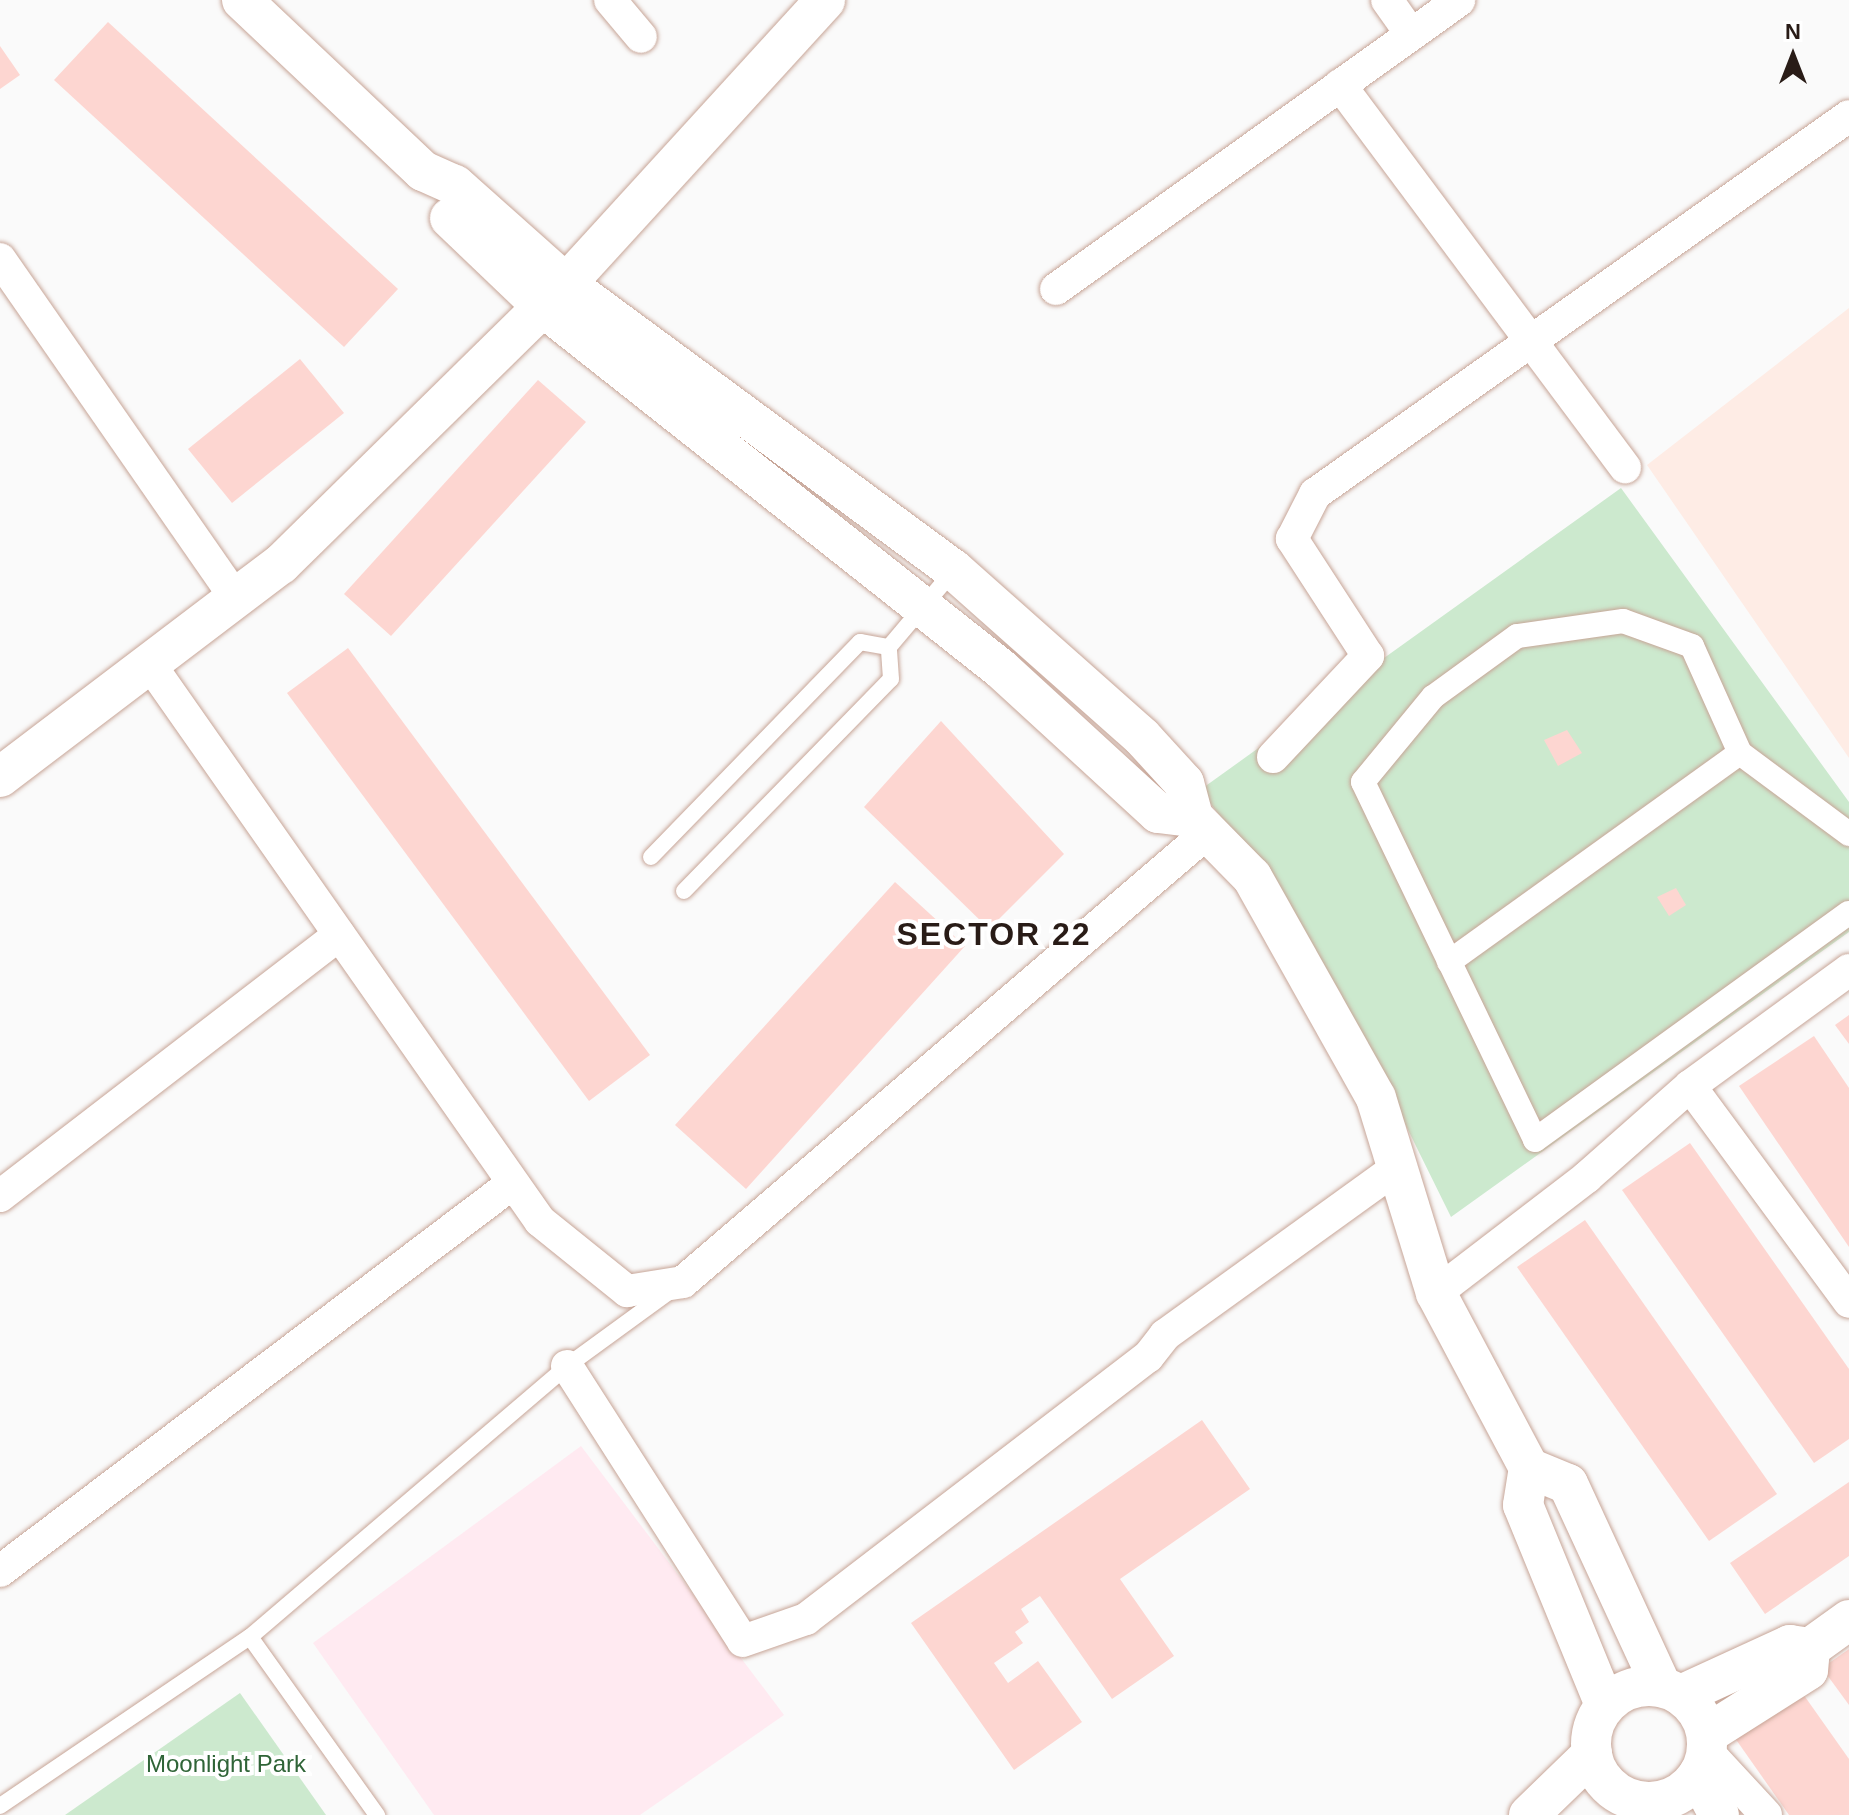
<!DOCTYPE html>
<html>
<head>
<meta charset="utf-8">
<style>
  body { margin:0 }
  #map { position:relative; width:1849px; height:1815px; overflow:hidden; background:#fafafa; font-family:Arial,sans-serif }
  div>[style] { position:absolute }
  .commercial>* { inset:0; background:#ffeaf1 }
  .built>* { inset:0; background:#feece5 }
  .green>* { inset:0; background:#cce9ce }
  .building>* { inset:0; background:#fdd6d1 }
  .roads { filter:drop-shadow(0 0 2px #c7a597) drop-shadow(0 0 2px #c7a597) }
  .service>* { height:16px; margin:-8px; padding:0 8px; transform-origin:8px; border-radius:8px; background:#fff }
  .pedestrian>* { height:24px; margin:-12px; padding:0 12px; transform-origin:12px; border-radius:12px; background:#fff }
  .minor>* { height:32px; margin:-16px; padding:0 16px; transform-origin:16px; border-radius:16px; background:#fff }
  .tertiary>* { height:40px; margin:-20px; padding:0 20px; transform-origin:20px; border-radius:20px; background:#fff }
  .tertiary>.ring { margin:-20px; padding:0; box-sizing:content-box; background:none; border:40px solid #fff; border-radius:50% }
  span { translate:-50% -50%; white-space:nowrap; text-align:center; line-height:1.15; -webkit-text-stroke:8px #fff; paint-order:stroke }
  .park-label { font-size:24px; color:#2f6437 }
  .district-label { font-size:32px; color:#291c17; font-weight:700; letter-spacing:2px }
  .north { position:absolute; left:1753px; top:16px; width:80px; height:80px; -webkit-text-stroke:6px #fff; paint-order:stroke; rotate:0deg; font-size:22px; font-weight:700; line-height:32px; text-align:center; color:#291c17 }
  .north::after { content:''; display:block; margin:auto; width:28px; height:36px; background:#291c17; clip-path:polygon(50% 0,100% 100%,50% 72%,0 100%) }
</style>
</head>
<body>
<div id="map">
  <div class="commercial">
    <div style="clip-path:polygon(581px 1446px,784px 1715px,640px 1815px,434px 1815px,313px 1643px)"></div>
  </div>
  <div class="built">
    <div style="clip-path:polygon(1849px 308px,1849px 758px,1647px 465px)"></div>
  </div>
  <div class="green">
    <div style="clip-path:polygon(1621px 488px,1849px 802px,1849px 932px,1451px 1217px,1340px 992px,1253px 859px,1200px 790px)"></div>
    <div style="clip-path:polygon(240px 1693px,326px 1815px,65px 1815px)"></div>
  </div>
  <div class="building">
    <div style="clip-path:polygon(108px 22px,398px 289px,344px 347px,54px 80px)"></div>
    <div style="clip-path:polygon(0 46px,20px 75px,0 89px)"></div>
    <div style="clip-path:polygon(300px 359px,344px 413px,232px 503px,188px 449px)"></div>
    <div style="clip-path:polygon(538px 380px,586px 422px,391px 636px,344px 594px)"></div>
    <div style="clip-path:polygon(348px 648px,650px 1055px,589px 1101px,287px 693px)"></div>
    <div style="clip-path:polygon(941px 721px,1064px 854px,989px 929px,864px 807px)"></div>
    <div style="clip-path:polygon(1567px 730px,1582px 753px,1558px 766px,1544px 740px)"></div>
    <div style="clip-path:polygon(895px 882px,965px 946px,746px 1189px,675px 1125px)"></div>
    <div style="clip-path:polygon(1676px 888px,1686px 905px,1669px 916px,1657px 897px)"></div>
    <div style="clip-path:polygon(1849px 1015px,1849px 1044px,1835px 1025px)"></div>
    <div style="clip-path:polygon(1814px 1036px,1849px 1088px,1849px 1247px,1739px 1086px)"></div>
    <div style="clip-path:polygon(1690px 1143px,1849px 1369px,1849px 1439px,1814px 1463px,1622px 1190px)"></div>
    <div style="clip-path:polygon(1585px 1220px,1777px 1494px,1709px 1541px,1517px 1267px)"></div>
    <div style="clip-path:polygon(1202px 1420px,1250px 1489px,1120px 1579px,1174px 1656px,1112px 1699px,1040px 1596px,1021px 1609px,1029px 1622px,1015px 1632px,1023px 1643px,994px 1663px,1008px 1683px,1038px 1661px,1082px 1722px,1014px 1770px,911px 1623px)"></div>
    <div style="clip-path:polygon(1849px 1482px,1849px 1556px,1765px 1614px,1730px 1563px)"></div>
    <div style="clip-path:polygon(1849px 1649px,1849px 1705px,1822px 1668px)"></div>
    <div style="clip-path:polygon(1796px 1684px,1849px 1759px,1849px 1815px,1789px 1815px,1730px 1731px)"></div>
  </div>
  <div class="roads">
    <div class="service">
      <div style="left:651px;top:857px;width:300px;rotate:-45.8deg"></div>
      <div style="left:860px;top:642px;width:29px;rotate:10deg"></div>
      <div style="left:684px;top:891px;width:296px;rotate:-45.7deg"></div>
      <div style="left:891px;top:679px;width:32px;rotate:-94deg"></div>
      <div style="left:889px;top:647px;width:101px;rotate:-49.8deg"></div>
      <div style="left:250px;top:1637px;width:219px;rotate:54.5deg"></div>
      <div style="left:0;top:1806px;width:302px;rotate:-34.1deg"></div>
      <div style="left:250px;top:1637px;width:417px;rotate:-40.5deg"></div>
      <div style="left:567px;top:1366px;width:127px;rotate:-36.1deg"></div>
    </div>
    <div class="pedestrian">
      <div style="left:1849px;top:834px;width:136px;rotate:-143.4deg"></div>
      <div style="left:1740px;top:753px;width:117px;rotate:-114.2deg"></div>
      <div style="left:1692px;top:646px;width:73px;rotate:-160.1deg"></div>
      <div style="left:1623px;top:621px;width:107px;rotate:171.9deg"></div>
      <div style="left:1517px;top:636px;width:104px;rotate:144deg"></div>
      <div style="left:1433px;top:697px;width:110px;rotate:129.5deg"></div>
      <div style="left:1363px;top:782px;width:397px;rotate:64.3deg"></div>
      <div style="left:1535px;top:1140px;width:387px;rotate:-35.9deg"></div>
      <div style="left:1449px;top:962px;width:358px;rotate:-35.7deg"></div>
    </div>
    <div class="minor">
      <div style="left:610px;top:0;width:48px;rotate:50deg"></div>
      <div style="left:1387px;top:0;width:42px;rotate:54.8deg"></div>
      <div style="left:1340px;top:85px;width:477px;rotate:53.3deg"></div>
      <div style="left:0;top:259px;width:413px;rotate:55.2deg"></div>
      <div style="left:1056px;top:289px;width:496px;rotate:-35.6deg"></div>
      <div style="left:149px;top:663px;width:681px;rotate:54.98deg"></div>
      <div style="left:540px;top:1221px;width:112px;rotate:38.8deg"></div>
      <div style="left:627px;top:1291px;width:57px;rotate:-9.1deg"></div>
      <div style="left:683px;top:1282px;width:691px;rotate:-40.6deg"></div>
      <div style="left:1273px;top:757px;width:139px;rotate:-46.8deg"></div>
      <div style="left:1368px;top:656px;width:140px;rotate:-123deg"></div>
      <div style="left:1292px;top:539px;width:51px;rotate:-62.9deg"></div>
      <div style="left:1315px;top:494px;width:654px;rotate:-35.29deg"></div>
      <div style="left:1690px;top:1086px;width:268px;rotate:53.6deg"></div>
      <div style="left:0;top:1196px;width:428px;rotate:-37.6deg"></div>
      <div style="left:1436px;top:1293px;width:190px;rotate:-37.5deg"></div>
      <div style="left:1587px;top:1177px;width:137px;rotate:-41.5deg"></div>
      <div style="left:1690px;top:1086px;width:197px;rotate:-36.1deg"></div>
      <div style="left:567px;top:1366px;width:326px;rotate:57.4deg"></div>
      <div style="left:743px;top:1641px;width:67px;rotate:-19.2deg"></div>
      <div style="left:806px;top:1619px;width:431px;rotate:-37.5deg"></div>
      <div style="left:1148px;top:1357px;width:28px;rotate:-52deg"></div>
      <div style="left:1165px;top:1335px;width:287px;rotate:-35.8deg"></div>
      <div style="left:0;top:1571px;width:643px;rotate:-37.1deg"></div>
      <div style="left:1707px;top:1751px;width:87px;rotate:47.3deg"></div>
    </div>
    <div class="tertiary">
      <div style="left:242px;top:0;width:249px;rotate:43.4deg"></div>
      <div style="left:423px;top:171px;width:35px;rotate:24deg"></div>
      <div style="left:455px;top:185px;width:149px;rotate:41.7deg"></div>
      <div style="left:566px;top:284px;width:482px;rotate:36.4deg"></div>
      <div style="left:954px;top:570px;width:251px;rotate:41.6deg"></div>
      <div style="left:1142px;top:737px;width:62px;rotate:47.6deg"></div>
      <div style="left:1184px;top:783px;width:35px;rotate:75deg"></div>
      <div style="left:1193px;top:817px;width:84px;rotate:45.5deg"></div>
      <div style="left:1252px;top:877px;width:253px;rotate:60.7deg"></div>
      <div style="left:1376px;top:1098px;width:204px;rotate:72.9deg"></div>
      <div style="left:1436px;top:1293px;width:198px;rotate:62deg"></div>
      <div style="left:450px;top:218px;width:129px;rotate:43.7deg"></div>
      <div style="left:543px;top:307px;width:584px;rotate:38.32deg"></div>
      <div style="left:1001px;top:669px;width:213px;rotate:42.5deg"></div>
      <div style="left:1158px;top:813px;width:35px;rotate:7deg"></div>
      <div style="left:0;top:777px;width:353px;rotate:-37.2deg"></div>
      <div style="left:281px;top:564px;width:400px;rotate:-44.5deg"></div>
      <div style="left:566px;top:284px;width:384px;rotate:-47.6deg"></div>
      <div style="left:1810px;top:1648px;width:48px;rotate:-35.7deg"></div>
      <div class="ring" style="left:1591px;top:1686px;width:76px;height:76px"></div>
      <div style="left:1681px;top:1695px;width:120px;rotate:-24.6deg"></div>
      <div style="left:1790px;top:1645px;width:20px;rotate:9deg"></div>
      <div style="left:1810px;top:1648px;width:22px;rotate:95deg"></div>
      <div style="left:1808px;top:1670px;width:120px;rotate:147.6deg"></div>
      <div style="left:1605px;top:1705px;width:216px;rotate:-112.3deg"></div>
      <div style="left:1523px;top:1505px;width:37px;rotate:-81deg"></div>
      <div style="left:1529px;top:1468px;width:42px;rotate:22.3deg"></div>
      <div style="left:1568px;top:1484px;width:224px;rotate:65.2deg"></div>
      <div style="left:1698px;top:1775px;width:45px;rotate:62.3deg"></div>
      <div style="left:1529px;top:1815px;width:88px;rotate:-44.1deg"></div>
    </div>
  </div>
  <div class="park-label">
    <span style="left:226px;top:1764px">Moonlight Park</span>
  </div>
  <div class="district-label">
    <span style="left:994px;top:934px">SECTOR 22</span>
  </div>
  <div class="north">N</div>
</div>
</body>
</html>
